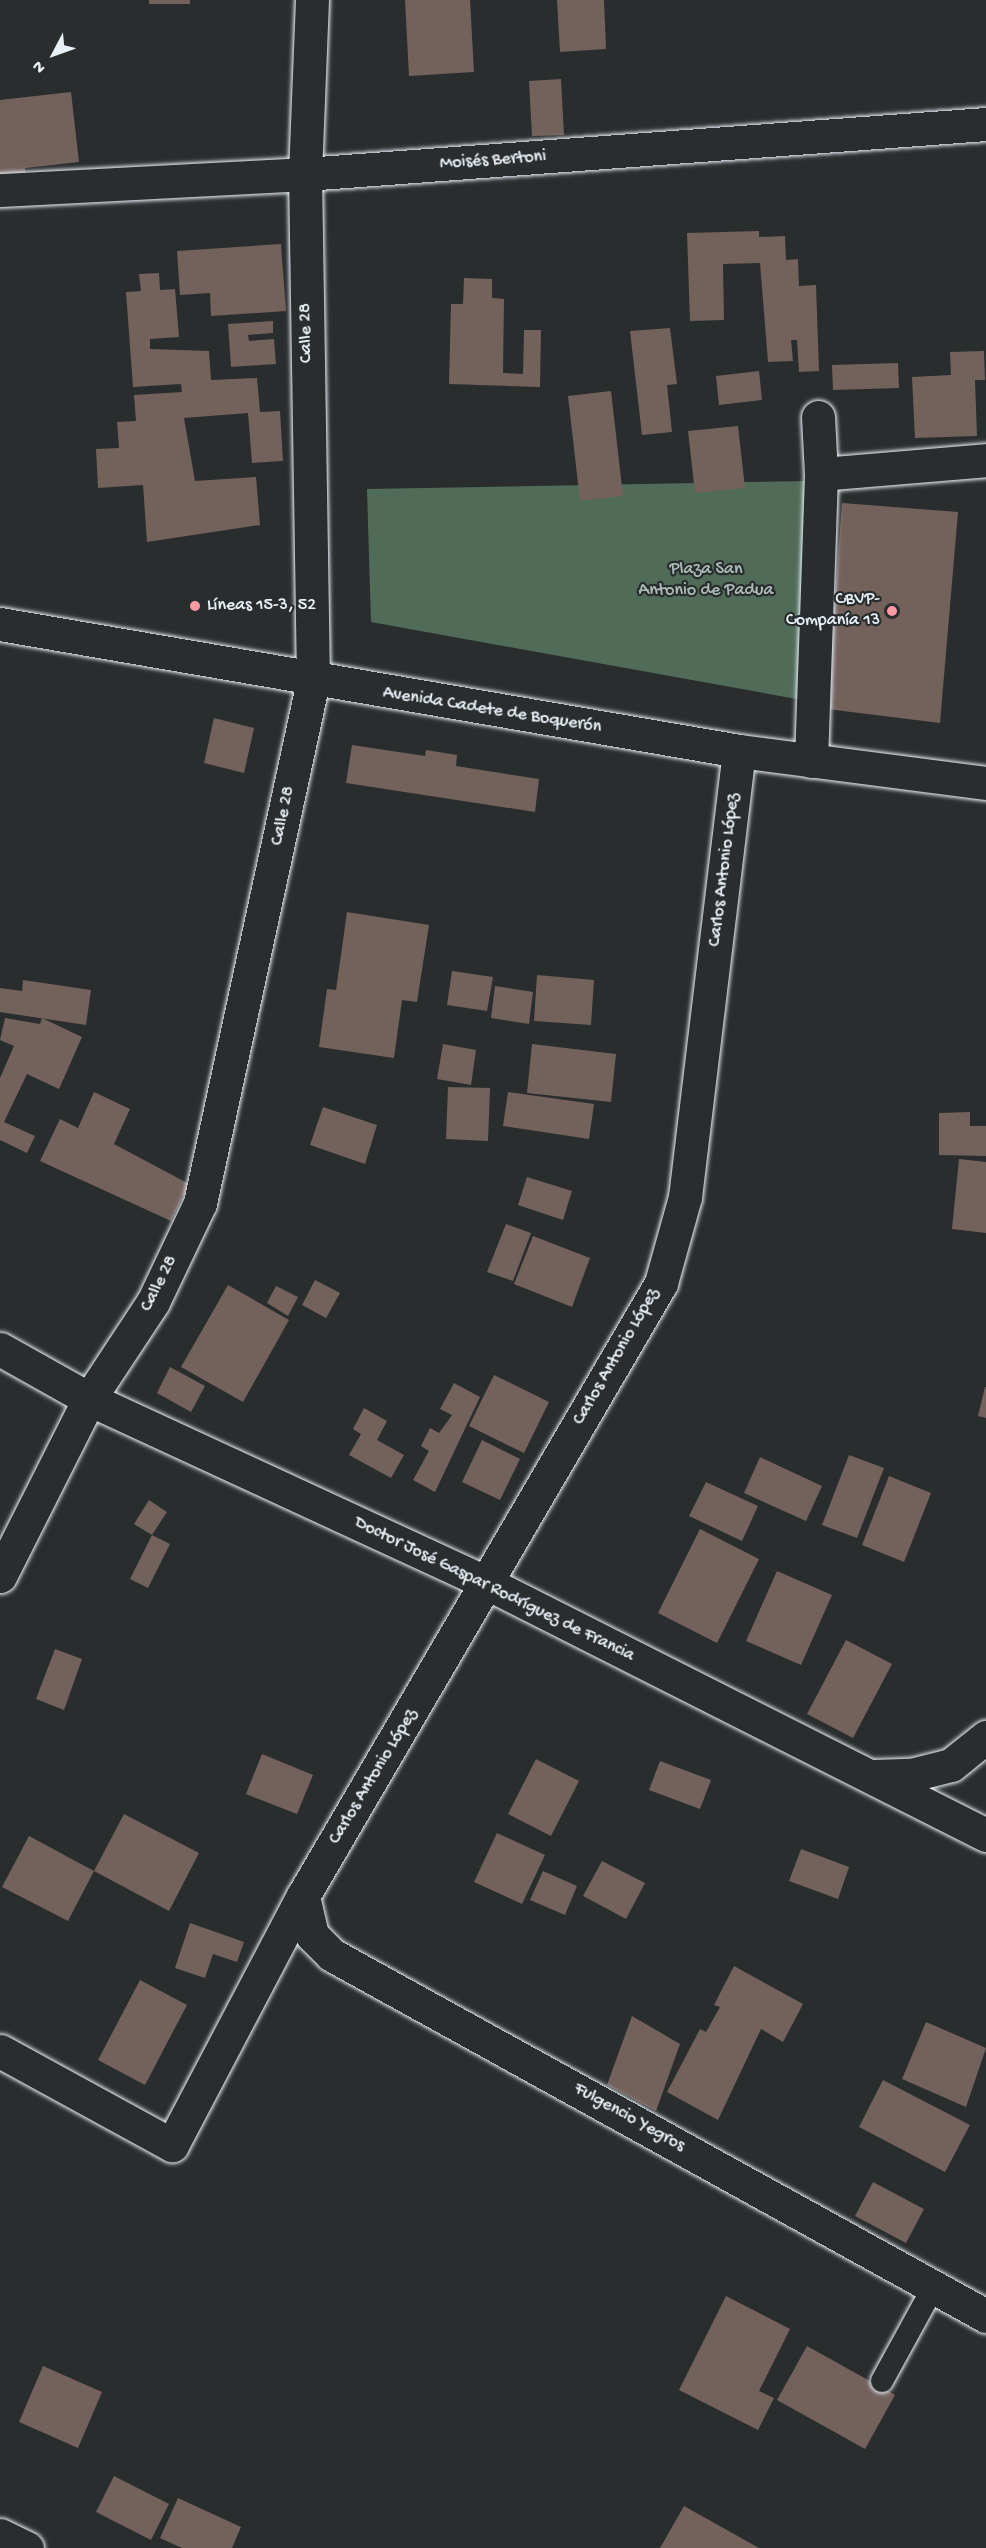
<!DOCTYPE html>
<html>
<head>
<meta charset="utf-8">
<style>
  body { margin:0 }
  #map { position:relative; width:986px; height:2548px; overflow:hidden; background:#2a2d2e; font-family:"Gochi Hand",sans-serif }
  div>[style] { position:absolute }
  .green>* { inset:0; background:#516b59 }
  .building>* { inset:0; background:#73615c }
  .roads { filter:drop-shadow(0 0 2px #e8f1f8) drop-shadow(0 0 2px #e8f1f8) }
  .lane>* { height:22px; margin:-11px; padding:0 11px; transform-origin:11px; border-radius:11px; background:#2a2d2e }
  .street>* { height:33px; margin:-16.5px; padding:0 16.5px; transform-origin:16.5px; border-radius:16.5px; background:#2a2d2e }
  .secondary>* { height:33px; margin:-16.5px; padding:0 16.5px; transform-origin:16.5px; border-radius:16.5px; background:#2a2d2e }
  .dots>* { width:16px; height:16px; translate:-50% -50%; box-sizing:border-box; border:3px solid #2a2d2e; border-radius:50% }
  span { translate:-50% -50%; white-space:nowrap; text-align:center; line-height:1.15; -webkit-text-stroke:4.5px #2a2d2e; paint-order:stroke }
  .street-label { font-size:18px; color:#e8f1f8 }
  .park-label { font-size:18px; color:#acbbb8 }
  .poi-label { font-size:18px; color:#e8f1f8 }
  .right { translate:-100% -50%; text-align:right }
  .left { translate:0 -50%; text-align:left }
  .north { position:absolute; left:24px; top:24px; width:60px; height:60px; -webkit-text-stroke:4px #2a2d2e; paint-order:stroke; rotate:229deg; font-size:16px; font-weight:700; line-height:24px; text-align:center; color:#e8f1f8 }
  .north::after { content:''; display:block; margin:auto; width:21px; height:27px; background:#e8f1f8; clip-path:polygon(50% 0,100% 100%,50% 72%,0 100%) }
</style>
</head>
<body>
<div id="map">
  <div class="green">
    <div style="clip-path:polygon(808px 481px,802px 700px,371px 622px,367px 489px)"></div>
  </div>
  <div class="building">
    <div style="clip-path:polygon(149px 0,190px 0,190px 4px,149px 4px)"></div>
    <div style="clip-path:polygon(405px 0,470px 0,474px 72px,409px 76px)"></div>
    <div style="clip-path:polygon(557px 0,604px 0,606px 49px,560px 52px)"></div>
    <div style="clip-path:polygon(561px 79px,564px 135px,532px 136px,529px 81px)"></div>
    <div style="clip-path:polygon(71px 92px,79px 162px,25px 168px,27px 184px,0 187px,0 100px)"></div>
    <div style="clip-path:polygon(759px 231px,759px 237px,785px 236px,786px 260px,798px 259px,799px 286px,816px 285px,819px 371px,799px 372px,797px 340px,791px 340px,793px 361px,768px 362px,760px 263px,723px 264px,724px 320px,690px 321px,687px 233px)"></div>
    <div style="clip-path:polygon(281px 244px,286px 311px,211px 316px,210px 293px,180px 295px,177px 251px)"></div>
    <div style="clip-path:polygon(159px 273px,160px 290px,175px 289px,179px 337px,150px 339px,150px 349px,209px 351px,211px 380px,257px 378px,260px 412px,280px 411px,283px 461px,252px 463px,248px 413px,184px 418px,195px 481px,256px 477px,260px 525px,147px 542px,143px 485px,98px 488px,96px 449px,119px 448px,117px 422px,136px 421px,134px 395px,182px 392px,181px 384px,133px 387px,126px 292px,141px 291px,139px 274px)"></div>
    <div style="clip-path:polygon(464px 278px,492px 279px,492px 298px,504px 299px,503px 373px,523px 374px,524px 330px,541px 330px,540px 387px,449px 384px,451px 304px,463px 304px)"></div>
    <div style="clip-path:polygon(273px 321px,273px 333px,248px 335px,249px 341px,274px 339px,276px 364px,231px 367px,228px 324px)"></div>
    <div style="clip-path:polygon(670px 328px,677px 384px,667px 385px,672px 432px,642px 435px,630px 331px)"></div>
    <div style="clip-path:polygon(984px 351px,985px 380px,975px 380px,977px 436px,915px 438px,912px 377px,951px 375px,950px 352px)"></div>
    <div style="clip-path:polygon(898px 363px,899px 388px,833px 390px,832px 365px)"></div>
    <div style="clip-path:polygon(759px 371px,762px 400px,719px 405px,716px 376px)"></div>
    <div style="clip-path:polygon(611px 391px,623px 496px,580px 501px,568px 396px)"></div>
    <div style="clip-path:polygon(738px 426px,745px 488px,695px 493px,688px 431px)"></div>
    <div style="clip-path:polygon(842px 503px,958px 512px,940px 723px,827px 709px)"></div>
    <div style="clip-path:polygon(214px 718px,254px 728px,244px 773px,204px 763px)"></div>
    <div style="clip-path:polygon(352px 745px,425px 756px,426px 750px,457px 755px,456px 766px,539px 779px,535px 812px,346px 783px)"></div>
    <div style="clip-path:polygon(347px 912px,429px 925px,417px 1002px,402px 1000px,394px 1058px,319px 1047px,327px 989px,336px 990px)"></div>
    <div style="clip-path:polygon(452px 971px,493px 977px,487px 1011px,447px 1005px)"></div>
    <div style="clip-path:polygon(537px 975px,594px 980px,591px 1025px,534px 1021px)"></div>
    <div style="clip-path:polygon(23px 980px,91px 990px,86px 1025px,0 1012px,0 988px,22px 991px)"></div>
    <div style="clip-path:polygon(495px 986px,533px 992px,529px 1024px,491px 1018px)"></div>
    <div style="clip-path:polygon(5px 1018px,40px 1024px,42px 1018px,82px 1037px,59px 1089px,27px 1074px,4px 1122px,35px 1136px,27px 1153px,0 1140px,0 1078px,14px 1046px,0 1040px)"></div>
    <div style="clip-path:polygon(443px 1044px,476px 1050px,471px 1085px,437px 1079px)"></div>
    <div style="clip-path:polygon(532px 1044px,616px 1054px,611px 1102px,527px 1093px)"></div>
    <div style="clip-path:polygon(448px 1087px,490px 1088px,488px 1141px,446px 1139px)"></div>
    <div style="clip-path:polygon(94px 1092px,130px 1109px,114px 1144px,189px 1184px,171px 1221px,40px 1161px,60px 1119px,78px 1128px)"></div>
    <div style="clip-path:polygon(508px 1092px,594px 1104px,589px 1139px,503px 1126px)"></div>
    <div style="clip-path:polygon(323px 1107px,377px 1125px,365px 1164px,310px 1145px)"></div>
    <div style="clip-path:polygon(970px 1112px,970px 1126px,986px 1126px,986px 1156px,939px 1155px,939px 1113px)"></div>
    <div style="clip-path:polygon(959px 1159px,986px 1162px,986px 1233px,952px 1229px)"></div>
    <div style="clip-path:polygon(527px 1177px,572px 1191px,563px 1220px,518px 1205px)"></div>
    <div style="clip-path:polygon(506px 1224px,531px 1233px,513px 1281px,487px 1272px)"></div>
    <div style="clip-path:polygon(533px 1236px,590px 1258px,572px 1307px,514px 1284px)"></div>
    <div style="clip-path:polygon(315px 1280px,340px 1293px,326px 1318px,302px 1305px)"></div>
    <div style="clip-path:polygon(228px 1285px,289px 1320px,243px 1402px,181px 1367px)"></div>
    <div style="clip-path:polygon(276px 1286px,298px 1297px,288px 1316px,267px 1303px)"></div>
    <div style="clip-path:polygon(170px 1367px,205px 1386px,191px 1412px,157px 1393px)"></div>
    <div style="clip-path:polygon(494px 1375px,549px 1402px,524px 1453px,469px 1426px)"></div>
    <div style="clip-path:polygon(454px 1383px,480px 1397px,435px 1492px,413px 1480px,429px 1451px,421px 1446px,430px 1428px,439px 1433px,452px 1415px,440px 1409px)"></div>
    <div style="clip-path:polygon(985px 1387px,986px 1387px,986px 1418px,978px 1416px)"></div>
    <div style="clip-path:polygon(364px 1408px,387px 1421px,377px 1440px,404px 1455px,391px 1478px,349px 1455px,361px 1434px,353px 1429px)"></div>
    <div style="clip-path:polygon(482px 1440px,520px 1459px,500px 1500px,462px 1482px)"></div>
    <div style="clip-path:polygon(849px 1455px,884px 1468px,857px 1538px,822px 1525px)"></div>
    <div style="clip-path:polygon(760px 1457px,822px 1486px,806px 1521px,744px 1493px)"></div>
    <div style="clip-path:polygon(889px 1476px,931px 1493px,904px 1562px,862px 1545px)"></div>
    <div style="clip-path:polygon(706px 1482px,758px 1506px,742px 1541px,689px 1516px)"></div>
    <div style="clip-path:polygon(149px 1500px,167px 1512px,152px 1535px,170px 1544px,148px 1588px,130px 1579px,152px 1535px,134px 1524px)"></div>
    <div style="clip-path:polygon(700px 1529px,759px 1559px,717px 1643px,658px 1613px)"></div>
    <div style="clip-path:polygon(777px 1571px,832px 1595px,801px 1665px,746px 1641px)"></div>
    <div style="clip-path:polygon(846px 1640px,892px 1664px,853px 1738px,807px 1714px)"></div>
    <div style="clip-path:polygon(55px 1649px,82px 1659px,64px 1710px,36px 1699px)"></div>
    <div style="clip-path:polygon(262px 1754px,313px 1775px,297px 1814px,246px 1794px)"></div>
    <div style="clip-path:polygon(536px 1759px,579px 1781px,551px 1836px,508px 1814px)"></div>
    <div style="clip-path:polygon(660px 1761px,711px 1780px,700px 1809px,649px 1790px)"></div>
    <div style="clip-path:polygon(124px 1814px,199px 1853px,169px 1911px,94px 1871px,68px 1921px,2px 1887px,29px 1836px,94px 1871px)"></div>
    <div style="clip-path:polygon(497px 1833px,545px 1855px,522px 1904px,474px 1882px)"></div>
    <div style="clip-path:polygon(801px 1849px,849px 1867px,838px 1899px,789px 1881px)"></div>
    <div style="clip-path:polygon(602px 1861px,645px 1883px,626px 1919px,583px 1896px)"></div>
    <div style="clip-path:polygon(543px 1871px,577px 1886px,565px 1915px,530px 1900px)"></div>
    <div style="clip-path:polygon(190px 1923px,244px 1942px,237px 1962px,213px 1954px,205px 1978px,175px 1968px)"></div>
    <div style="clip-path:polygon(734px 1966px,803px 2004px,783px 2042px,761px 2029px,718px 2120px,667px 2092px,700px 2029px,706px 2032px,720px 2007px,714px 2005px)"></div>
    <div style="clip-path:polygon(140px 1980px,187px 2005px,145px 2085px,98px 2060px)"></div>
    <div style="clip-path:polygon(632px 2016px,680px 2044px,656px 2111px,607px 2085px)"></div>
    <div style="clip-path:polygon(926px 2022px,986px 2048px,966px 2107px,902px 2079px)"></div>
    <div style="clip-path:polygon(883px 2080px,970px 2125px,945px 2172px,859px 2127px)"></div>
    <div style="clip-path:polygon(873px 2182px,924px 2209px,906px 2243px,855px 2216px)"></div>
    <div style="clip-path:polygon(726px 2296px,790px 2329px,759px 2391px,774px 2398px,758px 2430px,679px 2390px)"></div>
    <div style="clip-path:polygon(807px 2346px,895px 2395px,865px 2449px,777px 2400px)"></div>
    <div style="clip-path:polygon(43px 2366px,102px 2392px,78px 2448px,19px 2422px)"></div>
    <div style="clip-path:polygon(114px 2476px,169px 2504px,151px 2540px,96px 2512px)"></div>
    <div style="clip-path:polygon(178px 2498px,241px 2527px,232px 2548px,182px 2548px,160px 2538px)"></div>
    <div style="clip-path:polygon(684px 2506px,759px 2548px,660px 2548px)"></div>
  </div>
  <div class="roads">
    <div class="lane">
      <div style="left:882px;top:2381px;width:106px;rotate:-61.3deg"></div>
    </div>
    <div class="street">
      <div style="left:0;top:190px;width:305px;rotate:-3deg"></div>
      <div style="left:305px;top:174px;width:683px;rotate:-4.2deg"></div>
      <div style="left:821px;top:474px;width:166px;rotate:-4.8deg"></div>
      <div style="left:811px;top:761px;width:287px;rotate:-88deg"></div>
      <div style="left:821px;top:474px;width:57px;rotate:-93deg"></div>
      <div style="left:0;top:1349px;width:102px;rotate:29.3deg"></div>
      <div style="left:89px;top:1399px;width:441px;rotate:24.8deg"></div>
      <div style="left:489px;top:1584px;width:557px;rotate:26.8deg"></div>
      <div style="left:0;top:1576px;width:198px;rotate:-63.3deg"></div>
      <div style="left:89px;top:1399px;width:116px;rotate:-56.6deg"></div>
      <div style="left:153px;top:1302px;width:110px;rotate:-64.6deg"></div>
      <div style="left:200px;top:1203px;width:534px;rotate:-77.79deg"></div>
      <div style="left:313px;top:681px;width:507px;rotate:-90.9deg"></div>
      <div style="left:305px;top:174px;width:174px;rotate:-87.7deg"></div>
      <div style="left:873px;top:1776px;width:38px;rotate:-2deg"></div>
      <div style="left:911px;top:1775px;width:41px;rotate:-14deg"></div>
      <div style="left:951px;top:1765px;width:45px;rotate:-38.7deg"></div>
      <div style="left:303px;top:1896px;width:40px;rotate:77deg"></div>
      <div style="left:312px;top:1935px;width:28px;rotate:45deg"></div>
      <div style="left:332px;top:1955px;width:747px;rotate:28.9deg"></div>
      <div style="left:0;top:2051px;width:196px;rotate:28.7deg"></div>
      <div style="left:172px;top:2145px;width:281px;rotate:-62.3deg"></div>
      <div style="left:303px;top:1896px;width:710px;rotate:-59.71deg"></div>
      <div style="left:661px;top:1283px;width:89px;rotate:-74.4deg"></div>
      <div style="left:685px;top:1197px;width:449px;rotate:-83.1deg"></div>
      <div style="left:0;top:2535px;width:30px;rotate:26deg"></div>
    </div>
    <div class="secondary">
      <div style="left:0;top:624px;width:750px;rotate:9.75deg"></div>
      <div style="left:739px;top:751px;width:249px;rotate:7.4deg"></div>
    </div>
  </div>
  <div class="dots">
    <div style="left:195px;top:606px;background:#ff9aa2"></div>
    <div style="left:892px;top:611px;background:#ff9aa2"></div>
  </div>
  <div class="street-label">
    <span style="left:493px;top:161px;rotate:-4deg">Moisés Bertoni</span>
    <span style="left:307px;top:333px;rotate:-91deg">Calle 28</span>
    <span style="left:492px;top:711px;rotate:9deg">Avenida Cadete de Boquerón</span>
    <span style="left:284px;top:816px;rotate:-78deg">Calle 28</span>
    <span style="left:725px;top:870px;rotate:-83deg">Carlos Antonio López</span>
    <span style="left:160px;top:1284px;rotate:-63deg">Calle 28</span>
    <span style="left:617px;top:1357px;rotate:-60deg">Carlos Antonio López</span>
    <span style="left:494px;top:1590px;rotate:26deg">Doctor José Gaspar Rodríguez de Francia</span>
    <span style="left:374px;top:1777px;rotate:-59deg">Carlos Antonio López</span>
    <span style="left:629px;top:2118px;rotate:29deg">Fulgencio Yegros</span>
  </div>
  <div class="park-label">
    <span style="left:706px;top:581px">Plaza San<br>Antonio de Padua</span>
  </div>
  <div class="poi-label">
    <span class="right" style="left:880px;top:611px">CBVP-<br>Companía 13</span>
    <span class="left" style="left:207px;top:606px">Líneas 15-3, 52</span>
  </div>
  <div class="north">N</div>
</div>
</body>
</html>
